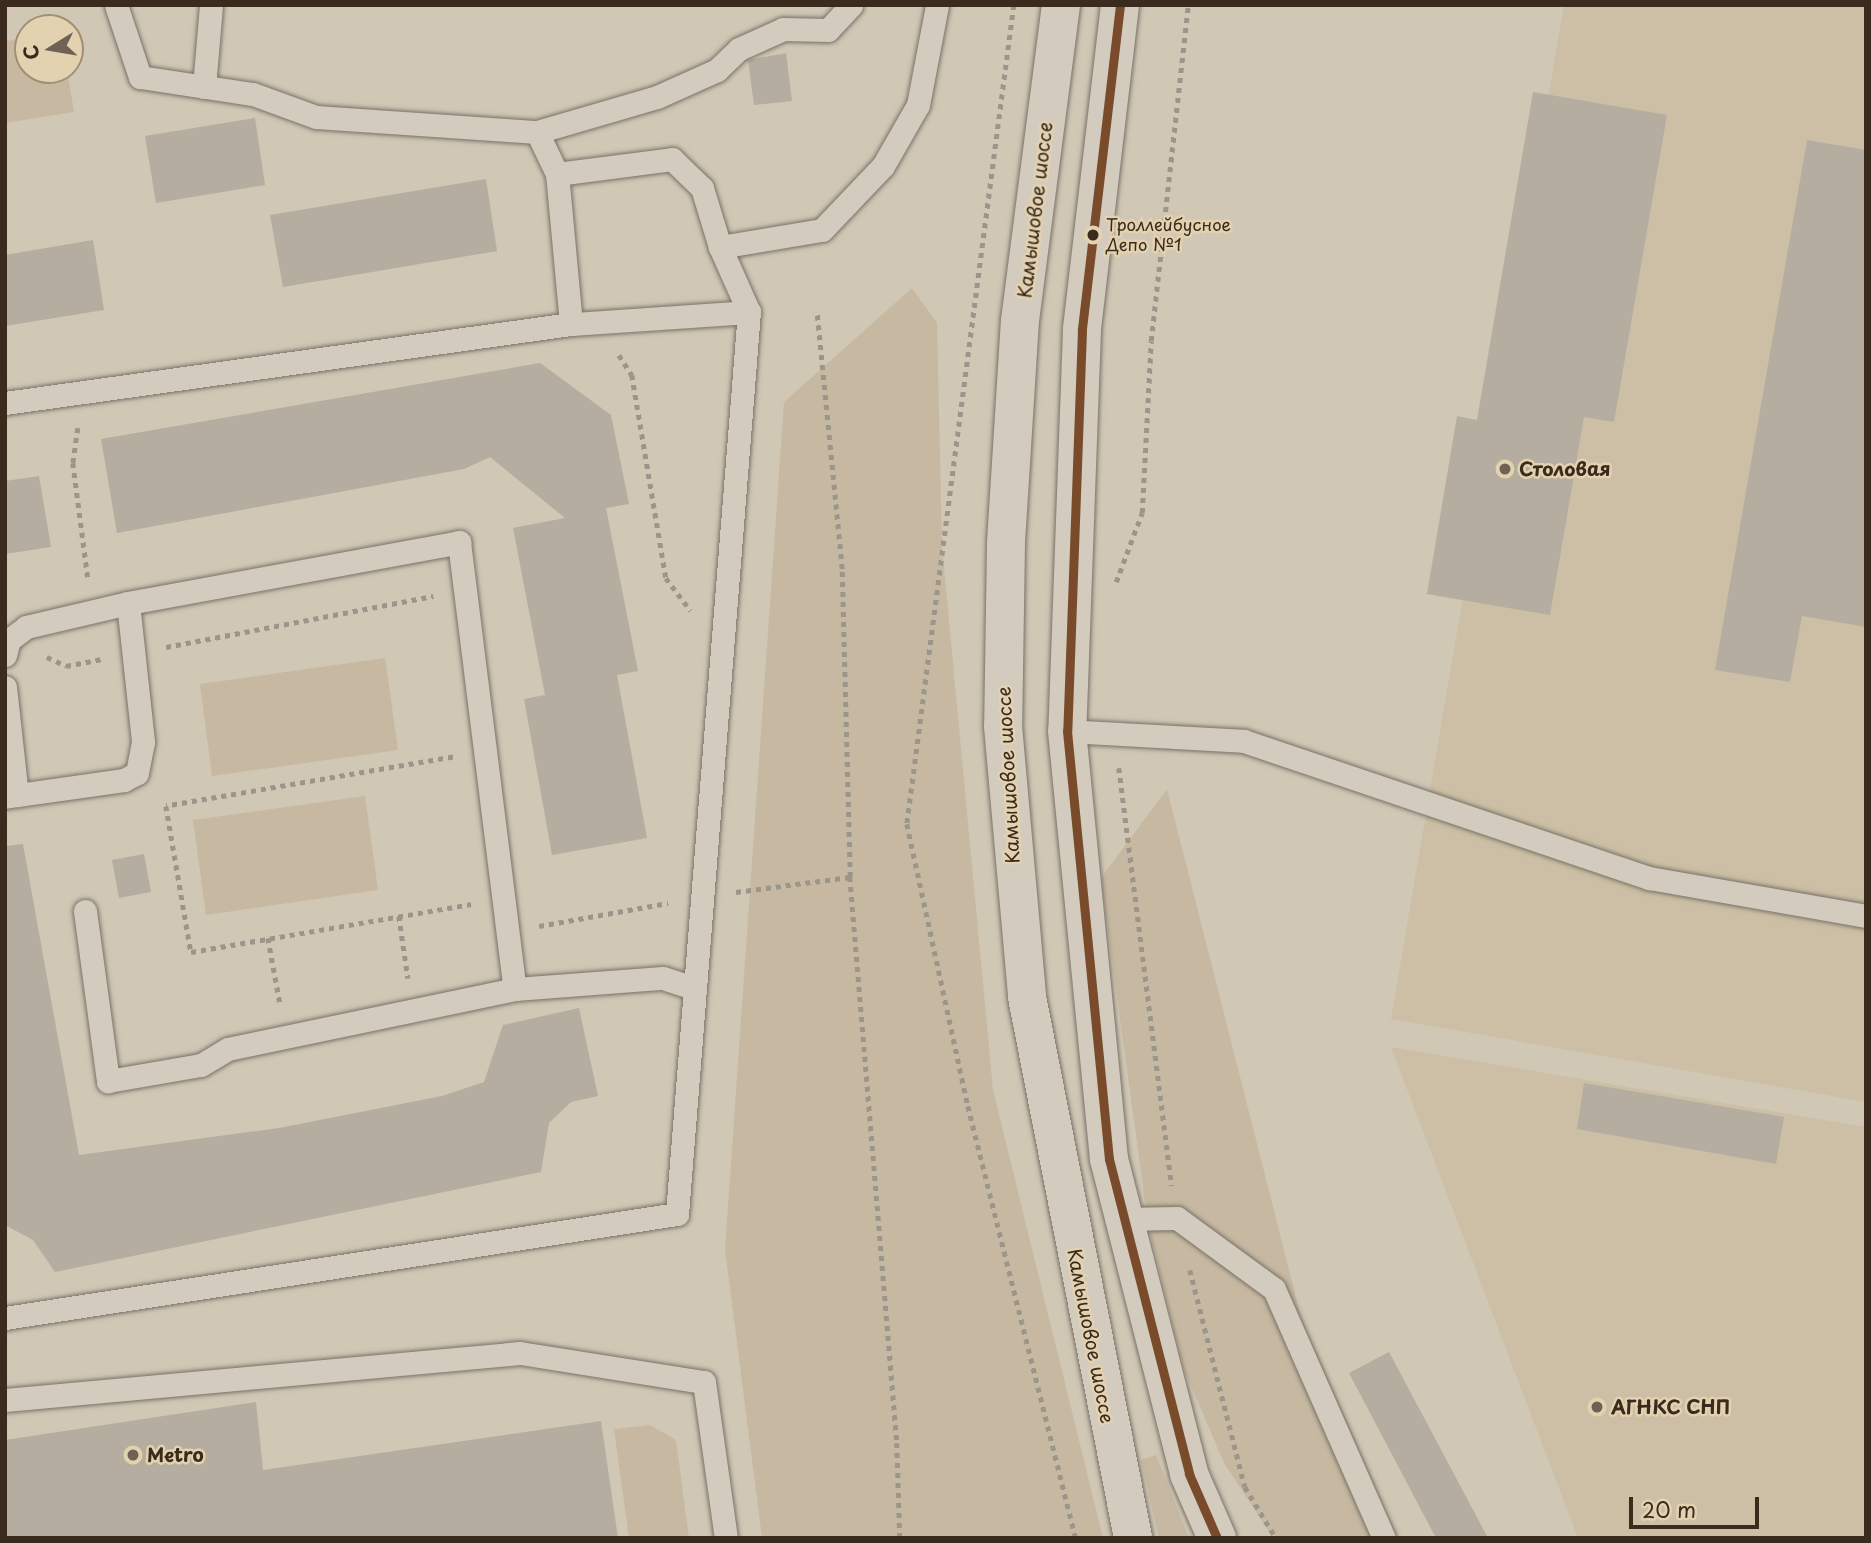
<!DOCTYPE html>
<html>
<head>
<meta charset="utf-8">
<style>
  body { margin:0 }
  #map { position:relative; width:1871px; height:1543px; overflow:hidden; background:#d0c7b5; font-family:"Playpen Sans",sans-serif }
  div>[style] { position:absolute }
  .built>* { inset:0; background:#ccbfa5 }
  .green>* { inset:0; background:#c7b9a1 }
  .building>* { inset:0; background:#b4ada0 }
  .path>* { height:4.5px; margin-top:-2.25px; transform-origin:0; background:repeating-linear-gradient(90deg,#9b958a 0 5px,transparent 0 10px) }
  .roads { filter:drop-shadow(0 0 2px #797267) drop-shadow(0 0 2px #797267) }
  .lane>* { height:23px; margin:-11.5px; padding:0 11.5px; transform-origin:11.5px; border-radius:11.5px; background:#d2cbbe }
  .primary>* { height:38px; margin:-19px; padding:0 19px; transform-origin:19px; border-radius:19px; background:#d2cbbe }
  .bus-1>* { height:9px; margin:-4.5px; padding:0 4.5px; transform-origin:4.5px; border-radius:4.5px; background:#7a4b2a }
  .dots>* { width:19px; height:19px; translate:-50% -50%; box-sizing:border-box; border:4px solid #e3d2af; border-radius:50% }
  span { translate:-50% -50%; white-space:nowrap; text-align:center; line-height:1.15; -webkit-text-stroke:5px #e3d2af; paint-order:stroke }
  .bus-label { font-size:17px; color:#3b2a1e }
  .left { translate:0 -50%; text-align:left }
  .street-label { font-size:19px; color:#3b2a1e }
  .poi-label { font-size:19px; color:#3b2a1e; font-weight:700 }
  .frame { position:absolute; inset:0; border:7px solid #3b2a1e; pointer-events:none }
  .north { position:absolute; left:14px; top:14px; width:70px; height:70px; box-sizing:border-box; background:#e3d2af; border:2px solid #a08f75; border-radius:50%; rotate:259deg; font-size:19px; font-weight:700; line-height:28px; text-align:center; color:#3b2a1e }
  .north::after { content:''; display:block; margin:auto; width:24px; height:32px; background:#6f6153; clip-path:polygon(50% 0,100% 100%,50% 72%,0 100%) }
  .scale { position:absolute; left:1629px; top:1497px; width:130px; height:32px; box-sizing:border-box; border:4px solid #3b2a1e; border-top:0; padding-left:9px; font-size:21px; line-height:24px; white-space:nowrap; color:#3b2a1e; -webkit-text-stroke:5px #e3d2af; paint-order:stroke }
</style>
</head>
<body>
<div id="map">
  <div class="built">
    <div style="clip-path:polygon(1564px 5px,1866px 5px,1866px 1102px,1391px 1019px)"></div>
    <div style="clip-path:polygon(1391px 1047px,1866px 1127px,1866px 1538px,1578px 1538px)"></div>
  </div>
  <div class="green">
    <div style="clip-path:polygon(28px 38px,28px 70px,67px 70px,74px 112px,5px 123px,5px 41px)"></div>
    <div style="clip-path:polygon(912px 288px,937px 323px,942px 546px,993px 1090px,1103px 1538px,762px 1538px,725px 1249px,784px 402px)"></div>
    <div style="clip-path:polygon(385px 658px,398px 750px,212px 776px,200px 684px)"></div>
    <div style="clip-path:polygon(1167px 789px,1301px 1317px,1398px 1538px,1273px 1538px,1224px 1463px,1183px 1367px,1148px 1224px,1101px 878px)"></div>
    <div style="clip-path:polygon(365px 796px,378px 890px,206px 915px,193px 820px)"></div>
    <div style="clip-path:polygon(650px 1425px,676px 1440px,689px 1538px,629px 1538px,614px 1429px)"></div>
    <div style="clip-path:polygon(1156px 1455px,1189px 1538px,1159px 1538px,1141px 1460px)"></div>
  </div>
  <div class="building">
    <div style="clip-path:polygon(786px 53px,792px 101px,754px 105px,748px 60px)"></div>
    <div style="clip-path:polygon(1533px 92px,1667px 115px,1614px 422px,1584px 417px,1550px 615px,1427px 594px,1457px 416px,1477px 420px)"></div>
    <div style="clip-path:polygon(255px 118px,265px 185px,156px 203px,145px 136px)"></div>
    <div style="clip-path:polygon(1807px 140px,1866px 150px,1866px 627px,1802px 616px,1790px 682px,1715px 670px)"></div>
    <div style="clip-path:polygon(486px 179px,497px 251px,283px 287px,270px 215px)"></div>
    <div style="clip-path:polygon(93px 240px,104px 310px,5px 326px,5px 255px)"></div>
    <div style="clip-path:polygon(540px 363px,611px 415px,629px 504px,606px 508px,638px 671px,617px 675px,647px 838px,552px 855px,524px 699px,545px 695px,513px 528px,565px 518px,490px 457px,464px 469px,117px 533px,101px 439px)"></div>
    <div style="clip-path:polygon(39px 476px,51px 547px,5px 554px,5px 481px)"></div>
    <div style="clip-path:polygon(23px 844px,79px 1155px,279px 1128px,442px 1096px,484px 1082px,503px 1025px,579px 1008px,598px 1096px,571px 1102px,549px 1123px,541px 1172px,55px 1272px,33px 1240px,5px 1225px,5px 846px)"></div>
    <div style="clip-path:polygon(144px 854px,151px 892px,119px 898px,112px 860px)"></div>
    <div style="clip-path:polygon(1584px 1083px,1784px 1117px,1776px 1164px,1577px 1129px)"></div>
    <div style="clip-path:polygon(1389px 1352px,1488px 1538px,1436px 1538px,1349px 1373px)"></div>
    <div style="clip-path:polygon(256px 1402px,263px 1470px,601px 1421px,618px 1538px,5px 1538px,5px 1440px)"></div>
  </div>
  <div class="path">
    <div style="left:1014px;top:5px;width:826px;rotate:97.44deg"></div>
    <div style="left:907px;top:824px;width:289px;rotate:77.8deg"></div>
    <div style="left:968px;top:1106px;width:445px;rotate:76deg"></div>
    <div style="left:619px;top:355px;width:24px;rotate:57deg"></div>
    <div style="left:632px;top:375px;width:206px;rotate:80.5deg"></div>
    <div style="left:666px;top:578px;width:41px;rotate:52.9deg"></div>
    <div style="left:78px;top:428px;width:35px;rotate:98deg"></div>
    <div style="left:73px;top:463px;width:116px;rotate:82.6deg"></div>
    <div style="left:1116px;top:582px;width:74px;rotate:-69.4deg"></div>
    <div style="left:1142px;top:513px;width:172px;rotate:-87deg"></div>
    <div style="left:1151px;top:341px;width:338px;rotate:-83.7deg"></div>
    <div style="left:166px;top:647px;width:272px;rotate:-10.8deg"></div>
    <div style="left:47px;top:657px;width:21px;rotate:25deg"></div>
    <div style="left:66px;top:666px;width:38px;rotate:-11deg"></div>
    <div style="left:453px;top:757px;width:291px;rotate:170.3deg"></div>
    <div style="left:166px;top:806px;width:148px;rotate:80.3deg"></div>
    <div style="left:191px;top:952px;width:284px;rotate:-9.7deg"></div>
    <div style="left:1119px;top:768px;width:421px;rotate:82.8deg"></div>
    <div style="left:850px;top:877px;width:568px;rotate:85.25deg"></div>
    <div style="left:897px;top:1443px;width:95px;rotate:88.2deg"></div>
    <div style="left:736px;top:892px;width:115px;rotate:-7.5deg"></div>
    <div style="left:850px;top:877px;width:308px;rotate:-91.5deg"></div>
    <div style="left:842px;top:569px;width:258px;rotate:-95.6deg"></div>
    <div style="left:399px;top:916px;width:63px;rotate:81.7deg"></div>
    <div style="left:539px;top:926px;width:131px;rotate:-10.1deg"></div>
    <div style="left:268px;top:938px;width:66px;rotate:79.5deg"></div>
    <div style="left:1190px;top:1270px;width:224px;rotate:75.8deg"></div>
    <div style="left:1245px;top:1487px;width:60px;rotate:58.7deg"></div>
  </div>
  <div class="roads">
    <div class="lane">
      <div style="left:116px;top:5px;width:76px;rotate:71.6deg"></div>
      <div style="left:140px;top:77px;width:114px;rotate:8.6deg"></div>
      <div style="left:253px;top:94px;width:67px;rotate:20.1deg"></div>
      <div style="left:316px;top:117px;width:222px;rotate:3.9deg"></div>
      <div style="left:537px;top:132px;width:47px;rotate:64.5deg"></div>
      <div style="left:204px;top:87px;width:82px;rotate:-85.1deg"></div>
      <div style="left:537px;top:132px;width:125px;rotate:-16.3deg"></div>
      <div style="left:657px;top:97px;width:66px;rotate:-24.2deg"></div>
      <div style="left:717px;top:70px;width:30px;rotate:-44deg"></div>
      <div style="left:739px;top:49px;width:48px;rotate:-24.4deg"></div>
      <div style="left:783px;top:29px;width:45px;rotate:1.3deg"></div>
      <div style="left:828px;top:30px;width:34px;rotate:-47deg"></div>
      <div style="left:720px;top:247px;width:103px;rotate:-9.5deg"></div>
      <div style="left:822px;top:230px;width:88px;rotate:-46.4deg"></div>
      <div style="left:883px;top:166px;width:70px;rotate:-60.2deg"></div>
      <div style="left:918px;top:105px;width:102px;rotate:-79.2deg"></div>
      <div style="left:5px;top:403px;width:571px;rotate:-7.95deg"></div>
      <div style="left:571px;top:324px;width:151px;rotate:-95.3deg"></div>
      <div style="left:557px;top:174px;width:116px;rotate:-7.4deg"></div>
      <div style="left:672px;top:159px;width:42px;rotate:44deg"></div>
      <div style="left:702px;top:188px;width:62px;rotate:73deg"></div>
      <div style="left:720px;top:247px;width:71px;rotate:66deg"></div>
      <div style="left:128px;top:603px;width:337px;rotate:-10.4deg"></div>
      <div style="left:459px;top:542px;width:450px;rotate:82.9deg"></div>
      <div style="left:5px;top:655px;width:16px;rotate:-75deg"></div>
      <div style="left:9px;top:640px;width:21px;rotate:-37deg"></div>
      <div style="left:26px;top:627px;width:105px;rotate:-13.2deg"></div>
      <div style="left:128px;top:603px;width:140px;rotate:83.8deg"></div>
      <div style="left:143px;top:742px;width:32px;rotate:101deg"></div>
      <div style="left:137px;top:773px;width:15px;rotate:152deg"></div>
      <div style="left:124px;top:780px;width:108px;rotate:172deg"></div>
      <div style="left:5px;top:687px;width:109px;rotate:83.7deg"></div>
      <div style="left:17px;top:795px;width:12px;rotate:171deg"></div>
      <div style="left:1067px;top:731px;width:177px;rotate:3.2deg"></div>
      <div style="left:1244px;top:741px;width:428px;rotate:18.7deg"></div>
      <div style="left:1649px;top:878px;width:220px;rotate:9.9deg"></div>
      <div style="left:85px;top:911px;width:172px;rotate:82.3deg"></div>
      <div style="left:108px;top:1081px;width:94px;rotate:-9.8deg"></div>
      <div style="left:201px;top:1065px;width:31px;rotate:-31deg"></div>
      <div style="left:228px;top:1049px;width:293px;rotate:-11.8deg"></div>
      <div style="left:515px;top:989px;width:148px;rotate:-4.3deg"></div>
      <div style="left:663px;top:978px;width:33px;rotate:18deg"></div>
      <div style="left:1120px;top:1219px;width:57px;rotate:-1deg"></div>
      <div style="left:1177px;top:1218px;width:120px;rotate:36.2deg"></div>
      <div style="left:1274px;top:1289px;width:272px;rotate:66.2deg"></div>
      <div style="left:5px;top:1318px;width:680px;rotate:-8.8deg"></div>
      <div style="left:677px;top:1214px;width:905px;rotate:-85.44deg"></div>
      <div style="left:749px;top:312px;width:178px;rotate:176.1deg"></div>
      <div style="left:5px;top:1400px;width:517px;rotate:-5.21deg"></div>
      <div style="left:520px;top:1353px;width:186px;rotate:9deg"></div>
      <div style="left:704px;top:1382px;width:158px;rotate:82deg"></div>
    </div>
    <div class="primary">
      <div style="left:1061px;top:5px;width:318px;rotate:97.4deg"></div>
      <div style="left:1020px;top:320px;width:224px;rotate:93.6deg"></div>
      <div style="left:1006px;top:544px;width:182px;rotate:90.9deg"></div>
      <div style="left:1003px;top:726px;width:272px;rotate:84.9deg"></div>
      <div style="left:1027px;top:997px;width:551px;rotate:78.91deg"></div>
      <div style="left:1120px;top:5px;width:327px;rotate:96.7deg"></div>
      <div style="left:1082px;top:330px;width:401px;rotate:92.1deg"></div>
      <div style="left:1067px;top:731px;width:430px;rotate:84.4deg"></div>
      <div style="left:1109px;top:1159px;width:325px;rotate:75.7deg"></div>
      <div style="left:1189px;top:1474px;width:70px;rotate:66.4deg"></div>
    </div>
  </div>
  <div class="bus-1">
    <div style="left:1120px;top:5px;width:327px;rotate:96.7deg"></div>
    <div style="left:1082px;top:330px;width:401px;rotate:92.1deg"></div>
    <div style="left:1067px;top:731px;width:430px;rotate:84.4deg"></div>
    <div style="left:1109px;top:1159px;width:325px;rotate:75.7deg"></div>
    <div style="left:1189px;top:1474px;width:70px;rotate:66.4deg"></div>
  </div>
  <div class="dots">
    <div style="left:1093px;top:235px;background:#3b2a1e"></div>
    <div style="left:1505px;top:469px;background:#6f6153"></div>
    <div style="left:1597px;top:1407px;background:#6f6153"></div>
    <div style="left:133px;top:1455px;background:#6f6153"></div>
  </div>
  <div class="bus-label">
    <span class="left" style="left:1106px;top:235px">Троллейбусное<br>Депо №1</span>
  </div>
  <div class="street-label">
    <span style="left:1035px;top:210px;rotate:-83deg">Камышовое шоссе</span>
    <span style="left:1008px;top:775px;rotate:-93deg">Камышовое шоссе</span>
    <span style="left:1091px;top:1336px;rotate:79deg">Камышовое шоссе</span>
  </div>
  <div class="poi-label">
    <span class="left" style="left:1519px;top:469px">Столовая</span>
    <span class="left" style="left:1611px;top:1407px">АГНКС СНП</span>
    <span class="left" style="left:147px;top:1455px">Metro</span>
  </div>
  <div class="frame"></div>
  <div class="north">С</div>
  <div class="scale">20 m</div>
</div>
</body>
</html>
